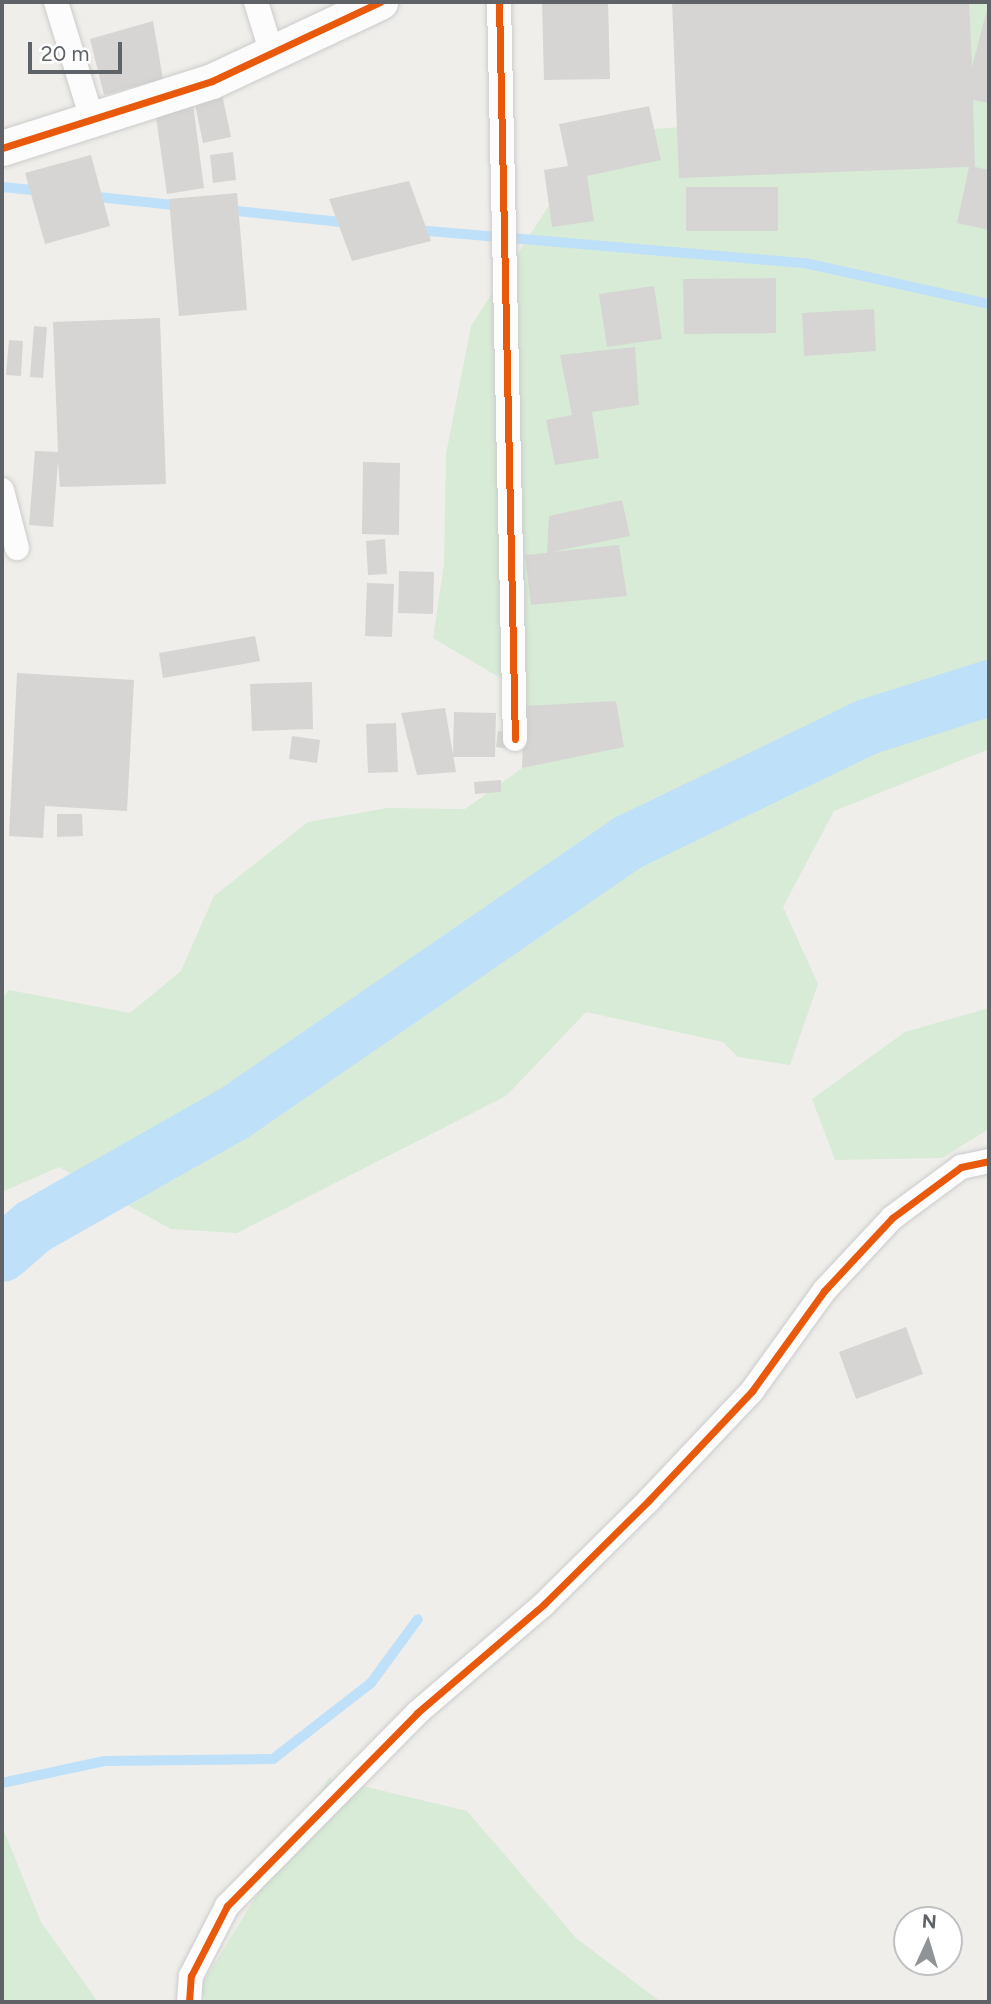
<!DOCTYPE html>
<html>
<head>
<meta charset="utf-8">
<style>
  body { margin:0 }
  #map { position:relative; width:991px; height:2004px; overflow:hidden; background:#efeeea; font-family:Figtree,sans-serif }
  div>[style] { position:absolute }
  .green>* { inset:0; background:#d8ebd6 }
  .stream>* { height:10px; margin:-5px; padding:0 5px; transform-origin:5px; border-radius:5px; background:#bfe0f9 }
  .river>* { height:56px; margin:-28px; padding:0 28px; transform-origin:28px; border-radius:28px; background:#bfe0f9 }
  .building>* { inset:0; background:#d6d5d3 }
  .roads { filter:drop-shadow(0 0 2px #cbcccc) drop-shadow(0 0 2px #cbcccc) }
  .street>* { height:24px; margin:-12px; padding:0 12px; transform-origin:12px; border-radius:12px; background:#fdfcfc }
  .secondary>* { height:35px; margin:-17.5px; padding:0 17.5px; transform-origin:17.5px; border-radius:17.5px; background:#fdfcfc }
  .cycleway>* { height:7px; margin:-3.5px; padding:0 3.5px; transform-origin:3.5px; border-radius:3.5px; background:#e8590c }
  span { translate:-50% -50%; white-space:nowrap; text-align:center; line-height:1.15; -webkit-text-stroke:5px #fff; paint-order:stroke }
  .frame { position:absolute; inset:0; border:4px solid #5f6368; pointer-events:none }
  .north { position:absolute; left:893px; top:1906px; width:70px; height:70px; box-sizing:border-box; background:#fff; border:2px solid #bfc1c3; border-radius:50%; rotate:4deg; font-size:19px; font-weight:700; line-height:28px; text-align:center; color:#5f6368 }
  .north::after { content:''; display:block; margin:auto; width:24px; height:32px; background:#919496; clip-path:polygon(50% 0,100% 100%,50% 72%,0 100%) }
  .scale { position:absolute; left:28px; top:42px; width:94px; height:32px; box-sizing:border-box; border:4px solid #5f6368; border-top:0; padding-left:9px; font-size:21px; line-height:24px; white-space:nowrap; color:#5f6368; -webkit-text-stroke:5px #fff; paint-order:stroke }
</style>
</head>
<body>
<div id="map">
  <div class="green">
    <div style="clip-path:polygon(962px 2px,989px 4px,989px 749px,834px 811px,783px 907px,818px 984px,790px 1065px,738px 1057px,723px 1042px,586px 1012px,506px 1096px,237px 1233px,171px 1229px,59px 1167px,2px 1192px,2px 998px,9px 990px,130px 1013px,181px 971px,214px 896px,308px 822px,388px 808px,465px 809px,525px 766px,507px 682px,433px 638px,444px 564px,446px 454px,471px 326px,548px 207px,616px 132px,797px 118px,841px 42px)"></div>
    <div style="clip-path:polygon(989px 1008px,989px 1129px,942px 1158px,835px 1160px,812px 1099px,905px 1032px)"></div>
    <div style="clip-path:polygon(329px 1778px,467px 1811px,576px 1938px,661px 2002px,207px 2002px,199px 1989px)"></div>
    <div style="clip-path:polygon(2px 1826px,41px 1922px,98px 2002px,2px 2002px)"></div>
  </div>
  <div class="stream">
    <div style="left:2px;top:187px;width:41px;rotate:5.6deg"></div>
    <div style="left:89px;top:196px;width:94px;rotate:6.1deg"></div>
    <div style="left:229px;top:210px;width:121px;rotate:6.2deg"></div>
    <div style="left:417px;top:230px;width:389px;rotate:4.9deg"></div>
    <div style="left:805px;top:263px;width:189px;rotate:12.6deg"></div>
    <div style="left:2px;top:1783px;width:105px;rotate:-12.1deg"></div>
    <div style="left:105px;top:1761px;width:168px;rotate:-0.7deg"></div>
    <div style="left:273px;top:1759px;width:124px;rotate:-37.8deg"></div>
    <div style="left:371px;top:1683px;width:79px;rotate:-53.7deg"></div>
  </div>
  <div class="river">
    <div style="left:2px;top:1254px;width:41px;rotate:-41.1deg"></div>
    <div style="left:33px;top:1227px;width:230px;rotate:-29.5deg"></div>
    <div style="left:233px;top:1114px;width:478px;rotate:-34.5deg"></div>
    <div style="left:627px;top:843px;width:267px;rotate:-25.8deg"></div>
    <div style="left:867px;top:727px;width:128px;rotate:-17.7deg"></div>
  </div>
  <div class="building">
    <div style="clip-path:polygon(542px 2px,608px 2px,610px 79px,544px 80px)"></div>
    <div style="clip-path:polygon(672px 2px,969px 2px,972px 67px,989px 2px,989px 103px,973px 100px,975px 167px,989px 170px,989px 230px,957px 223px,969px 167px,679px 178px)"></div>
    <div style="clip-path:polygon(153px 21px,163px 79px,104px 95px,90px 39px)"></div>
    <div style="clip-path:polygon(222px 94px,231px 137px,203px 143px,194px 100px)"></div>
    <div style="clip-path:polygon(193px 104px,204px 188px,167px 194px,155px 110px)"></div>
    <div style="clip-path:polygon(649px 106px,661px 160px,587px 176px,594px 221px,552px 227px,544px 170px,568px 166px,559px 124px)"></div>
    <div style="clip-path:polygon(233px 152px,236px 180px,213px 183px,210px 155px)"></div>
    <div style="clip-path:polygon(91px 155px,110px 226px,45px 244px,25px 173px)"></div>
    <div style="clip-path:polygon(409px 181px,431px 241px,352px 261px,329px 199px)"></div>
    <div style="clip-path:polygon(686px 187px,778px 187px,778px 231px,686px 231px)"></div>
    <div style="clip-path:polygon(237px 193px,247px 310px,179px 316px,169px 199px)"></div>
    <div style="clip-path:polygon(776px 278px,776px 333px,684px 334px,683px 279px)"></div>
    <div style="clip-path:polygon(654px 286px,662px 339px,607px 347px,599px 294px)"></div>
    <div style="clip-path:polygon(874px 309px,876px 351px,804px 356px,802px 313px)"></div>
    <div style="clip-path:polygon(160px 318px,166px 484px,60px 487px,58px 462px,53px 527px,29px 525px,35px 451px,58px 452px,53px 322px)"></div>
    <div style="clip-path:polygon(34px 326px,47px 327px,43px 378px,30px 377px)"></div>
    <div style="clip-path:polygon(9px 340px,23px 341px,21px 376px,6px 375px)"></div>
    <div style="clip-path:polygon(635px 347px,639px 405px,592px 412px,599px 458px,555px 465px,546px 420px,572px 415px,560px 355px)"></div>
    <div style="clip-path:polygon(363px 462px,400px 463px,399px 535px,362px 534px)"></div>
    <div style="clip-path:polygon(622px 500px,630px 536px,551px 552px,619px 545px,627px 596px,531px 605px,525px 555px,547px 553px,549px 516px)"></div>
    <div style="clip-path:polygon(385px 539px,387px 574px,368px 575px,366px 541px)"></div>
    <div style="clip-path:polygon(399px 571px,434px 572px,433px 614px,398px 613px)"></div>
    <div style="clip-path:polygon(367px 583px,394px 584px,392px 637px,365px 636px)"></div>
    <div style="clip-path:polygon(255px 636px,260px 661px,163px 678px,159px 653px)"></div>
    <div style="clip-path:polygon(17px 673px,134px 680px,127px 811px,45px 806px,43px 838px,9px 836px)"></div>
    <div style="clip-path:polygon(312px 682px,313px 729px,252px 731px,250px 684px)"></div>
    <div style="clip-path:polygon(616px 701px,624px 747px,522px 768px,525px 706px)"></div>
    <div style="clip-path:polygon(445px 708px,456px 772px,417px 775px,401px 713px)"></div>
    <div style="clip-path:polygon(454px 712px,496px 713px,495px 757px,453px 757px)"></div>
    <div style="clip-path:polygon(396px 723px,398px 772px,368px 773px,366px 724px)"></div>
    <div style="clip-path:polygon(498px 731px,512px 733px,509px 749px,496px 747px)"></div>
    <div style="clip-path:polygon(292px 736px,320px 740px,317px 763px,289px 759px)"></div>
    <div style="clip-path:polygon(501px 780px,501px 792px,475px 794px,474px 782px)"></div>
    <div style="clip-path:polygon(57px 814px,82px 814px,83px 836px,57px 837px)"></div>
    <div style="clip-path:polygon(906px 1327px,923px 1374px,856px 1399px,839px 1352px)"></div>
  </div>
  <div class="roads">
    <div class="street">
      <div style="left:56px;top:2px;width:126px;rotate:72.9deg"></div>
      <div style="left:256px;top:2px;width:58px;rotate:72.8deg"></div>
      <div style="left:499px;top:2px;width:737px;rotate:88.76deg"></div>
      <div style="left:2px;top:490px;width:60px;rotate:75.5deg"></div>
      <div style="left:189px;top:2002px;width:26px;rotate:-86deg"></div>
      <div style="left:191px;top:1976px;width:79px;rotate:-62.8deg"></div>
      <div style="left:227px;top:1906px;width:271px;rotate:-45.4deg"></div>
      <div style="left:417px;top:1713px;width:167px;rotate:-40.6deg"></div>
      <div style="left:544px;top:1604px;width:148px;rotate:-44.7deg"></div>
      <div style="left:649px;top:1500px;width:150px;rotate:-46.6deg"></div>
      <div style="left:752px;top:1391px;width:123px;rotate:-54.2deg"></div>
      <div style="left:824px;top:1291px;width:100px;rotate:-47deg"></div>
      <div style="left:892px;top:1218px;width:86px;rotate:-36.5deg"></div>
      <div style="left:961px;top:1167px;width:29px;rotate:-12deg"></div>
    </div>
    <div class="secondary">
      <div style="left:2px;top:148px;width:220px;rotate:-17.7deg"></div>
      <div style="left:212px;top:81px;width:186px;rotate:-25.2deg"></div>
    </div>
  </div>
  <div class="cycleway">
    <div style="left:499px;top:2px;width:737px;rotate:88.76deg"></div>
    <div style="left:2px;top:148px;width:220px;rotate:-17.7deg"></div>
    <div style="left:212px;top:81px;width:186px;rotate:-25.2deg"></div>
    <div style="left:189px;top:2002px;width:26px;rotate:-86deg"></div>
    <div style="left:191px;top:1976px;width:79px;rotate:-62.8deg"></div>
    <div style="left:227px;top:1906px;width:271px;rotate:-45.4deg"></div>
    <div style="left:417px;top:1713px;width:167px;rotate:-40.6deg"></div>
    <div style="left:544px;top:1604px;width:148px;rotate:-44.7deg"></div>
    <div style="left:649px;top:1500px;width:150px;rotate:-46.6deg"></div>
    <div style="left:752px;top:1391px;width:123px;rotate:-54.2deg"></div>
    <div style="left:824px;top:1291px;width:100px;rotate:-47deg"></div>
    <div style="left:892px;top:1218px;width:86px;rotate:-36.5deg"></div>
    <div style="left:961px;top:1167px;width:29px;rotate:-12deg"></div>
  </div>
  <div class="frame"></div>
  <div class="north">N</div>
  <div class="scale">20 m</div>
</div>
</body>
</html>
